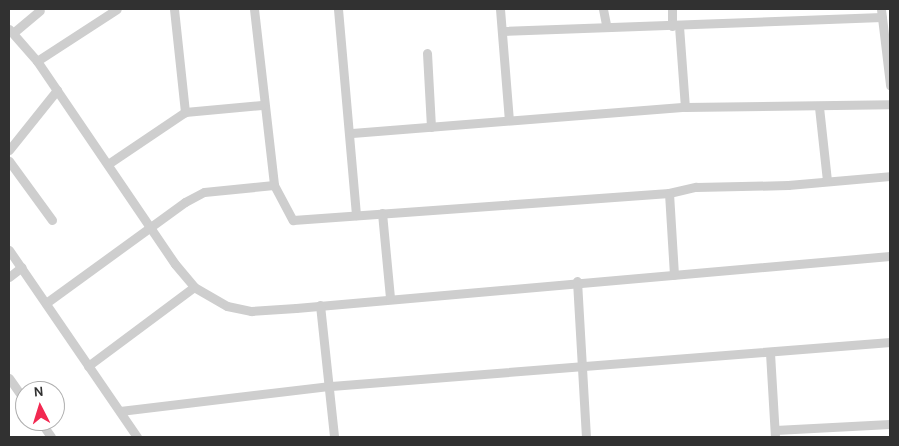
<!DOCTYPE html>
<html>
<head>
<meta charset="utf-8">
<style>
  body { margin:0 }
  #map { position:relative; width:899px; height:446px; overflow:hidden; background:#fff; font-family:Karla,sans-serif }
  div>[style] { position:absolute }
  .minor>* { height:9px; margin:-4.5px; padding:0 4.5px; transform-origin:4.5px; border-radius:4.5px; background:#cecece }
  span { translate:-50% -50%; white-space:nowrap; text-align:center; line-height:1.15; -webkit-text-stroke:5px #fff; paint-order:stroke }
  .frame { position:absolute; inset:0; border:10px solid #313131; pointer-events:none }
  .north { position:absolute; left:15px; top:381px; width:50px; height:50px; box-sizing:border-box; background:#fff; border:1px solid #adadad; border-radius:50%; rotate:355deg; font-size:14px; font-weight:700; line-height:20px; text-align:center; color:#313131 }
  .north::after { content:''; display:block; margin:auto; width:18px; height:22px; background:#f22951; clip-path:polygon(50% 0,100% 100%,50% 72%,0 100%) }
</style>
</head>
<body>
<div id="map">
  <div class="minor">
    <div style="left:174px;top:9px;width:104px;rotate:83.9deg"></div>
    <div style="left:254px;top:9px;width:177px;rotate:83.5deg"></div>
    <div style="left:274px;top:185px;width:40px;rotate:62deg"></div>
    <div style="left:293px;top:220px;width:377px;rotate:-4.1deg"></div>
    <div style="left:669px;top:193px;width:28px;rotate:-13deg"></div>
    <div style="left:696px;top:187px;width:92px;rotate:-1.2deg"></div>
    <div style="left:788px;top:185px;width:102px;rotate:-5deg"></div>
    <div style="left:338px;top:9px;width:207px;rotate:85deg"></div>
    <div style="left:500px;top:9px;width:111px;rotate:85.4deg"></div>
    <div style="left:603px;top:9px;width:15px;rotate:79deg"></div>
    <div style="left:672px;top:9px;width:17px;rotate:90deg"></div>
    <div style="left:881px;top:9px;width:77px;rotate:83.2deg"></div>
    <div style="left:679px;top:26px;width:81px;rotate:85.8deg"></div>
    <div style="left:9px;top:29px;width:43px;rotate:48.8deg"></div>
    <div style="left:37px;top:61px;width:245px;rotate:55.8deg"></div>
    <div style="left:175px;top:264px;width:30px;rotate:50deg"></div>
    <div style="left:194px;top:287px;width:38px;rotate:30deg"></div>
    <div style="left:227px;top:306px;width:25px;rotate:12deg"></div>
    <div style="left:251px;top:311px;width:45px;rotate:-3.8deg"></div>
    <div style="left:296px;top:308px;width:596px;rotate:-5deg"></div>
    <div style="left:503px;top:31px;width:379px;rotate:-2.1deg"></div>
    <div style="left:13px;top:33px;width:35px;rotate:-40deg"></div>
    <div style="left:427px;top:53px;width:74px;rotate:86.9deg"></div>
    <div style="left:37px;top:61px;width:95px;rotate:-33deg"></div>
    <div style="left:819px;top:107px;width:74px;rotate:83.8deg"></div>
    <div style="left:352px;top:133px;width:334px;rotate:-4.5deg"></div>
    <div style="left:685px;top:107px;width:205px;rotate:-0.8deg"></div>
    <div style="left:9px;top:150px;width:77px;rotate:-51.3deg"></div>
    <div style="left:9px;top:161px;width:73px;rotate:53.9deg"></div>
    <div style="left:108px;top:164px;width:93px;rotate:-34deg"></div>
    <div style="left:185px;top:112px;width:77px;rotate:-5.2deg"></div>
    <div style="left:669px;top:193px;width:82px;rotate:86.5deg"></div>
    <div style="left:382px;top:213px;width:85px;rotate:84.6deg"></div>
    <div style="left:9px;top:250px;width:227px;rotate:55.6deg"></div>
    <div style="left:9px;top:277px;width:16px;rotate:-38deg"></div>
    <div style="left:577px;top:281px;width:156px;rotate:86.7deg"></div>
    <div style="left:46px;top:303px;width:172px;rotate:-36deg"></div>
    <div style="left:185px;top:202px;width:21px;rotate:-28deg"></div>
    <div style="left:204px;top:192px;width:70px;rotate:-5.7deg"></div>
    <div style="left:320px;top:305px;width:133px;rotate:83.9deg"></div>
    <div style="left:770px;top:353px;width:84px;rotate:86.6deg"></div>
    <div style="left:88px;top:366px;width:132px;rotate:-36.7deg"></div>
    <div style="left:9px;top:378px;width:28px;rotate:55deg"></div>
    <div style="left:120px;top:411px;width:212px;rotate:-6.8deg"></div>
    <div style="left:331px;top:386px;width:561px;rotate:-4.5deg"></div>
    <div style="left:40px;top:421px;width:19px;rotate:55deg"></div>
    <div style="left:775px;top:430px;width:115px;rotate:-3deg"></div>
  </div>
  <div class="frame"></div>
  <div class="north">N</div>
</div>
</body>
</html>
